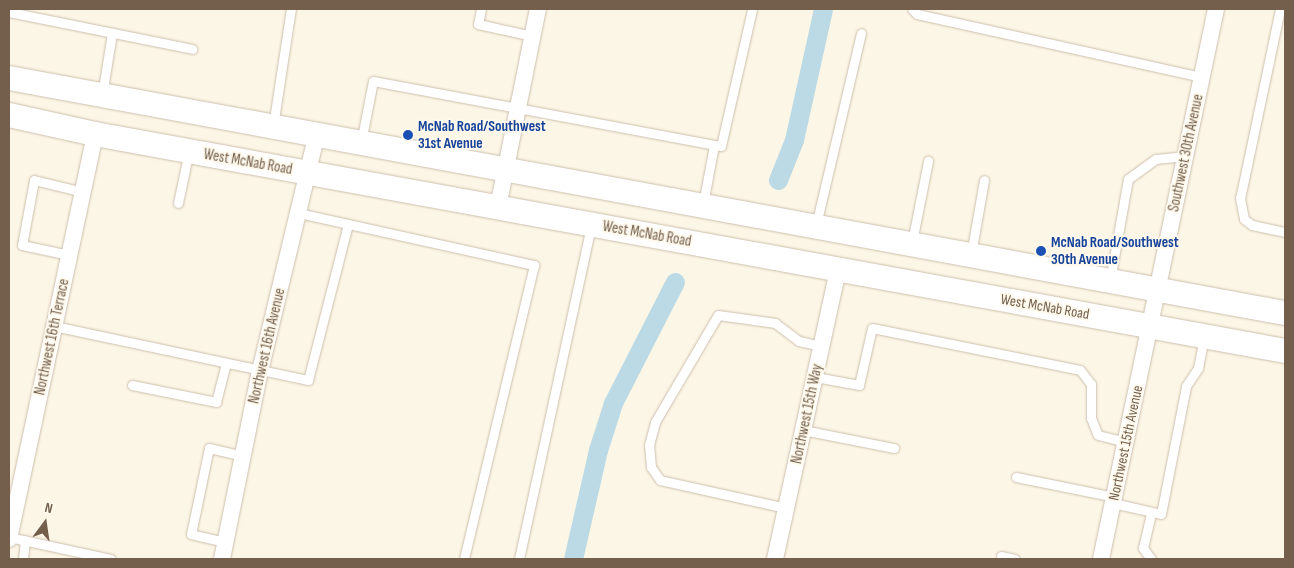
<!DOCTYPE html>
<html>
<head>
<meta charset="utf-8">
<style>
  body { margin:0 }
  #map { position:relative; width:1294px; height:568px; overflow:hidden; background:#fcf6e6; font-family:"Sofia Sans Condensed",sans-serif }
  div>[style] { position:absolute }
  .canal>* { height:19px; margin:-9.5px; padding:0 9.5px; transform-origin:9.5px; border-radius:9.5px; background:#bbdae5 }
  .roads { filter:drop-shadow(0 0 1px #cdbead) drop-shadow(0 0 1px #cdbead) }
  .lane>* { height:9px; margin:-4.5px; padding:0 4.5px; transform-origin:4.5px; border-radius:4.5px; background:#fff }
  .street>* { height:16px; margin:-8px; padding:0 8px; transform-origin:8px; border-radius:8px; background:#fff }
  .secondary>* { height:24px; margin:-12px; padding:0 12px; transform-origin:12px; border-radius:12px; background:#fff }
  .dots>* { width:14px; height:14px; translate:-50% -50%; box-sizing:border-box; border:2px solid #fef9ec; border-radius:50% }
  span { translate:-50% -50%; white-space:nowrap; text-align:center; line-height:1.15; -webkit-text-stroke:4px #fef9ec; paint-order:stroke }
  .transit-label { font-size:15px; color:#164399; font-weight:700 }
  .left { translate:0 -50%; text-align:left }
  .street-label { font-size:15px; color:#745f4c }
  .frame { position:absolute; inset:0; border:10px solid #745f4c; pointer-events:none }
  .north { position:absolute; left:20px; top:498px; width:50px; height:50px; -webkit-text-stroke:4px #fef9ec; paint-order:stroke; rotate:14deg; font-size:14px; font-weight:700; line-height:20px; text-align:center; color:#745f4c }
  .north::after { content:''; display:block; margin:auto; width:18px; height:22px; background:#745f4c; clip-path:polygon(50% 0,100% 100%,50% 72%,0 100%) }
</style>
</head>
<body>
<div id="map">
  <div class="canal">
    <div style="left:778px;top:180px;width:43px;rotate:-68.2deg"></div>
    <div style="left:794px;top:140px;width:134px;rotate:-77.5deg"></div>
    <div style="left:573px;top:559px;width:112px;rotate:-77.1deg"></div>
    <div style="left:598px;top:450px;width:49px;rotate:-72.3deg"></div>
    <div style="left:613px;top:403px;width:136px;rotate:-62.9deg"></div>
  </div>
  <div class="roads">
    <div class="lane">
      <div style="left:481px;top:9px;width:15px;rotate:101deg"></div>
      <div style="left:478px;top:24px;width:55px;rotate:12.5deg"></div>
      <div style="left:912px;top:9px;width:7px;rotate:45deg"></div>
      <div style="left:917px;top:14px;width:292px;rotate:12.5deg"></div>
      <div style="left:1280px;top:9px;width:193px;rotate:101.9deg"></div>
      <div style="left:1240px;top:198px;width:21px;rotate:79deg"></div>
      <div style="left:1244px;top:219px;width:10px;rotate:37deg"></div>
      <div style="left:1252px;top:225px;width:34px;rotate:12deg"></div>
      <div style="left:9px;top:12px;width:187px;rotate:11.4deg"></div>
      <div style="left:102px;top:95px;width:63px;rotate:-80.8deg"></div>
      <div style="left:273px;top:126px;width:118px;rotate:-81.3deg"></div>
      <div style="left:361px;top:142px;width:62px;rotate:-78.9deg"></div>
      <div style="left:373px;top:81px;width:354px;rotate:10.6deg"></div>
      <div style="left:721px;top:146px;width:140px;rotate:-77.2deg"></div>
      <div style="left:178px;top:203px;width:53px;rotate:-78.1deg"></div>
      <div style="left:703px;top:204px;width:60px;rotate:-79.4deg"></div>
      <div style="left:299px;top:213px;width:241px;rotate:12.5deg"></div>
      <div style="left:534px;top:265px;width:302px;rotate:103.4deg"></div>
      <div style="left:816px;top:225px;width:197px;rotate:-76.8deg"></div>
      <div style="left:912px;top:242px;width:83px;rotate:-78.8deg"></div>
      <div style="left:971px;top:254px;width:75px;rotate:-80deg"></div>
      <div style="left:69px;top:255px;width:48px;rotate:-168deg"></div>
      <div style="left:22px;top:245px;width:66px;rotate:-79.5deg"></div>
      <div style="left:34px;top:180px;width:50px;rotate:13.8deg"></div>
      <div style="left:1110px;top:280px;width:103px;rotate:-79.9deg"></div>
      <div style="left:1128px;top:179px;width:34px;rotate:-36deg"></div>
      <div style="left:1156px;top:159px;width:30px;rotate:-6deg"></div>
      <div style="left:54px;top:326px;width:260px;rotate:12deg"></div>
      <div style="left:308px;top:380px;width:161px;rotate:-75.6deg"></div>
      <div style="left:815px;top:377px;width:45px;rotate:10.3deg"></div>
      <div style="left:859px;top:385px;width:58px;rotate:-77.2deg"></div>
      <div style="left:872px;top:328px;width:212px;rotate:11.4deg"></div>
      <div style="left:1080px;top:370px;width:18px;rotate:52deg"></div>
      <div style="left:1091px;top:384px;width:34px;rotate:90deg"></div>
      <div style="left:1091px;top:418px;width:18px;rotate:68deg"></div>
      <div style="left:1098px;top:435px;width:29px;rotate:14deg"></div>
      <div style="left:132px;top:385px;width:86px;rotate:11.4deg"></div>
      <div style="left:216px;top:402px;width:40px;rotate:-75.6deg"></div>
      <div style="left:803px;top:430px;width:93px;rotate:11.2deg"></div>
      <div style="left:1016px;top:477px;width:100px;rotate:11.5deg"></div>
      <div style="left:1113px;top:503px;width:49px;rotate:12.9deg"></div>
      <div style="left:1161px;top:514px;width:130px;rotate:-78.9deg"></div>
      <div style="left:1186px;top:386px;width:22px;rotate:-56deg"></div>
      <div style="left:1198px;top:368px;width:33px;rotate:-79deg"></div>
      <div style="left:786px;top:508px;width:129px;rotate:-167.5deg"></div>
      <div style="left:660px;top:480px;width:16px;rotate:-125deg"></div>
      <div style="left:651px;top:467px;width:22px;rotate:-95deg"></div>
      <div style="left:649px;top:445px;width:24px;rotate:-75deg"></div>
      <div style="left:655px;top:422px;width:124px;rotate:-59.5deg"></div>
      <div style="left:718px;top:315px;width:58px;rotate:8deg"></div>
      <div style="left:775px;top:323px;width:30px;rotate:37deg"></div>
      <div style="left:799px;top:341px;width:23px;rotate:13deg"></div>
      <div style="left:9px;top:537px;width:104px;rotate:12.2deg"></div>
      <div style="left:225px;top:542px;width:35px;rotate:-167deg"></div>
      <div style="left:191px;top:534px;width:88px;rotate:-78.2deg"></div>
      <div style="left:209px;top:448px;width:35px;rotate:13deg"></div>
      <div style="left:1001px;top:556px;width:14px;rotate:12deg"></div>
      <div style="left:23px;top:559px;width:19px;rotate:-84deg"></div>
      <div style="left:519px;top:559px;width:342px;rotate:-77.8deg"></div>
      <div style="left:1151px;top:559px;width:14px;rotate:-126deg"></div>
      <div style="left:1143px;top:548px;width:37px;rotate:-77deg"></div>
    </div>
    <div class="street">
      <div style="left:498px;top:207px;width:202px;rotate:-78.6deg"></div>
      <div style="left:9px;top:539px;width:414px;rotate:-78deg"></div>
      <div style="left:222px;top:559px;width:192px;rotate:-78.6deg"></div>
      <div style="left:260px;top:371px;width:244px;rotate:-76.5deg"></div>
      <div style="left:775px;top:559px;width:297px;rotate:-77.7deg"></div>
      <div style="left:1101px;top:559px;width:562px;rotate:-78.19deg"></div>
    </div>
    <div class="secondary">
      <div style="left:9px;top:78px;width:1297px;rotate:10.44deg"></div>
      <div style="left:9px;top:115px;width:88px;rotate:12.5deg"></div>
      <div style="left:95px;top:134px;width:1210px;rotate:10.33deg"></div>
    </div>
  </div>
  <div class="dots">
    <div style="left:408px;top:135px;background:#1a4fb4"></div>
    <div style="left:1041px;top:251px;background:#1a4fb4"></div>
  </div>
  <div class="transit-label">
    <span class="left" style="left:418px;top:135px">McNab Road/Southwest<br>31st Avenue</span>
    <span class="left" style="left:1051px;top:251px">McNab Road/Southwest<br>30th Avenue</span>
  </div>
  <div class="street-label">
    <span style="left:1186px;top:153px;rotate:-78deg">Southwest 30th Avenue</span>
    <span style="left:248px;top:162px;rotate:10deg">West McNab Road</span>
    <span style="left:647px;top:234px;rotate:10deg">West McNab Road</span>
    <span style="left:1045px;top:307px;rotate:10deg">West McNab Road</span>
    <span style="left:52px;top:337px;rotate:-78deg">Northwest 16th Terrace</span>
    <span style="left:267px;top:346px;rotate:-77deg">Northwest 16th Avenue</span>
    <span style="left:807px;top:414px;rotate:-78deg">Northwest 15th Way</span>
    <span style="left:1126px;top:443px;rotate:-78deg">Northwest 15th Avenue</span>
  </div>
  <div class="frame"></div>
  <div class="north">N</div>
</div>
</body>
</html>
